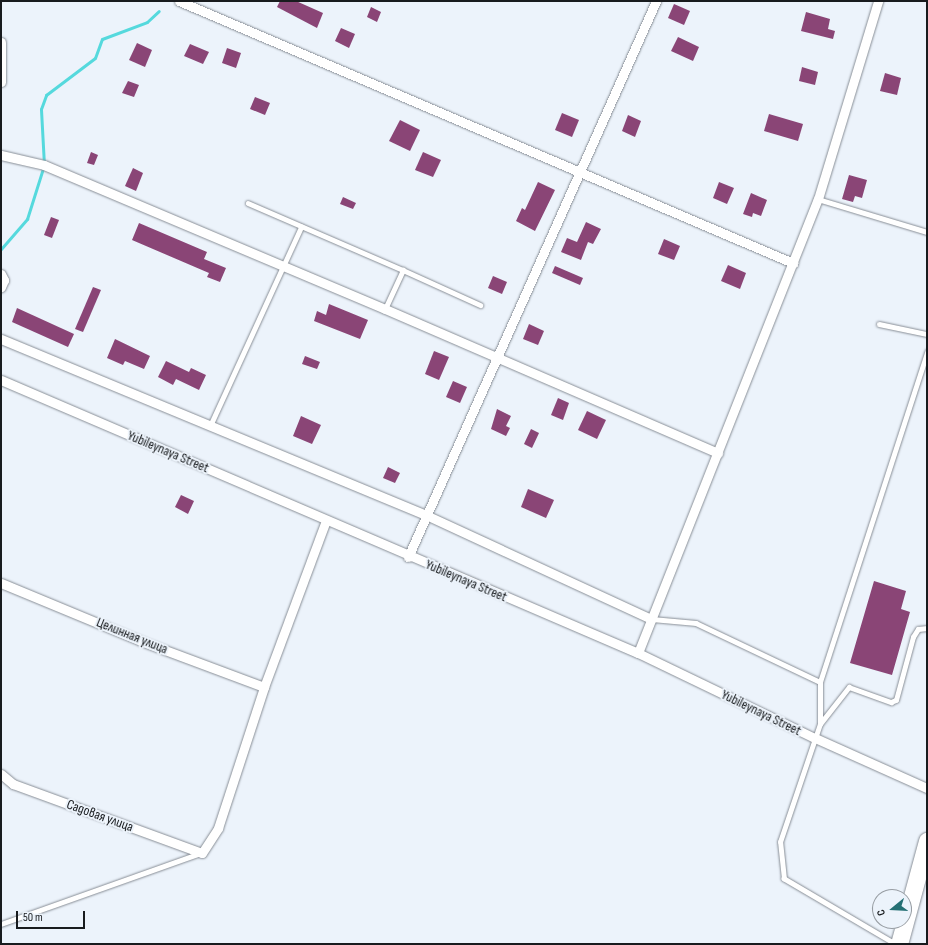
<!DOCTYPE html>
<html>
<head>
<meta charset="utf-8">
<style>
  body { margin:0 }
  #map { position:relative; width:928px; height:945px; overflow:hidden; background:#ecf3fb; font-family:"Sofia Sans Condensed",sans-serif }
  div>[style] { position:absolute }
  .stream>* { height:3px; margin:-1.5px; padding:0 1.5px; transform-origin:1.5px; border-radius:1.5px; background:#55d9dd }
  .building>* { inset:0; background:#8a4576 }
  .roads { filter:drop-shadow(0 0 1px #888e96) drop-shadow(0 0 1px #888e96) }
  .lane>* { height:4.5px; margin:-2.25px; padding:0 2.25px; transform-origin:2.25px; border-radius:2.25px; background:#fff }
  .street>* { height:9px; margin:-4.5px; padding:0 4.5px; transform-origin:4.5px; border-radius:4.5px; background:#fff }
  .highway>* { height:17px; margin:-8.5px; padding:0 8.5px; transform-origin:8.5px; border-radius:8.5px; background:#fff }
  span { translate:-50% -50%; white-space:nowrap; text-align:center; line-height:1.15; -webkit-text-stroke:4px #ecf3fb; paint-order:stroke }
  .street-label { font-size:14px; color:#181b1e }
  .frame { position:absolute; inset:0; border:2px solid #181b1e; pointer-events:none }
  .north { position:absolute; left:872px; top:889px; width:40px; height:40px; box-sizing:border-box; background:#ecf3fb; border:1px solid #979da3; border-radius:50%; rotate:252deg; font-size:11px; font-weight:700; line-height:16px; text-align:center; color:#181b1e }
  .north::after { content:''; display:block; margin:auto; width:14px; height:18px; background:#257074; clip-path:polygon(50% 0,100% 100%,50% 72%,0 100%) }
  .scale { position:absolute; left:16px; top:911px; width:69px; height:18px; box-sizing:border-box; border:2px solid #181b1e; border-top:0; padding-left:5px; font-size:12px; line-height:14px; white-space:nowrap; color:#181b1e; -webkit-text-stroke:3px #ecf3fb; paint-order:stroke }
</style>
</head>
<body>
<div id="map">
  <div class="stream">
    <div style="left:1px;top:249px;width:40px;rotate:-49deg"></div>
    <div style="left:27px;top:219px;width:57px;rotate:-72.5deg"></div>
    <div style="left:44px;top:165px;width:56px;rotate:-93.1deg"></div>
    <div style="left:41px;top:109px;width:15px;rotate:-70deg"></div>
    <div style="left:46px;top:95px;width:61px;rotate:-37.1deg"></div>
    <div style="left:95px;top:58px;width:20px;rotate:-70deg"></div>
    <div style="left:102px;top:39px;width:48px;rotate:-20.7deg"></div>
    <div style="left:147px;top:22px;width:16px;rotate:-43deg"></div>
  </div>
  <div class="building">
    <div style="clip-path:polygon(280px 1px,296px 1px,323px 13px,317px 28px,277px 7px)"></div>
    <div style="clip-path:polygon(674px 4px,690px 11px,684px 25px,668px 18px)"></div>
    <div style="clip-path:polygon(371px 7px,381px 12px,377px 22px,367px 17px)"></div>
    <div style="clip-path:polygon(806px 12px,830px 19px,828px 29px,835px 31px,833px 39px,801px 31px)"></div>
    <div style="clip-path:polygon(341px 28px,355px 34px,349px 48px,335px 41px)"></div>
    <div style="clip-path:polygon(678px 37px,699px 47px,693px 61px,671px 51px)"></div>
    <div style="clip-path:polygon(137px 43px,152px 50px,145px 67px,129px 60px)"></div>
    <div style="clip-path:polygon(190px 44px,209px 52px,203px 64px,184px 56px)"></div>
    <div style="clip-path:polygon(227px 48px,241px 53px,236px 68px,222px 63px)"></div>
    <div style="clip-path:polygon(802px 67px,818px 72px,815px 85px,799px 81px)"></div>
    <div style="clip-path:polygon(885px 73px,901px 78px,897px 95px,880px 91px)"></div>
    <div style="clip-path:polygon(128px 81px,139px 85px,134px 97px,122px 93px)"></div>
    <div style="clip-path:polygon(255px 97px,270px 103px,265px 115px,250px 109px)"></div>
    <div style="clip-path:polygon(562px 113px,579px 120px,572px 137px,555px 130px)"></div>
    <div style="clip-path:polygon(769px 114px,803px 124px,798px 141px,764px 131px)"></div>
    <div style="clip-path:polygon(628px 115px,641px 121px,635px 137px,622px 131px)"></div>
    <div style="clip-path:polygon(400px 120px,420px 130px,410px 151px,389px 141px)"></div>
    <div style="clip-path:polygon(91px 152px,98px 155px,94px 165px,87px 163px)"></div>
    <div style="clip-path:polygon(423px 152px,441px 160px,433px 177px,415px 170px)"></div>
    <div style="clip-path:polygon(133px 168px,143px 173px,136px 191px,125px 186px)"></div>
    <div style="clip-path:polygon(849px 175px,867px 180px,862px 198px,855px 196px,853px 202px,842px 199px)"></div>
    <div style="clip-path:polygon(538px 182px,555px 190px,535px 231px,516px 221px,522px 208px,525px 210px)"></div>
    <div style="clip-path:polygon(719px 182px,734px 188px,727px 204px,713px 198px)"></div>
    <div style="clip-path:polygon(751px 193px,767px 200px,761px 216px,753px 213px,752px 217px,743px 214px)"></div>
    <div style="clip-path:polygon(343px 197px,356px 203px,353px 209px,340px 204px)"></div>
    <div style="clip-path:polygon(51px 217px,59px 220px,52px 238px,44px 235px)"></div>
    <div style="clip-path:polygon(586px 222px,601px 229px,593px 244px,588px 242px,581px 260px,561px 252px,567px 238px,577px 242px)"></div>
    <div style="clip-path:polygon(139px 223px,207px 252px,204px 259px,226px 268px,220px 282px,207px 277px,209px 273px,132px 240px)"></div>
    <div style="clip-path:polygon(664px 239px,680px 246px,674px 260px,658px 254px)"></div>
    <div style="clip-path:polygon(728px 265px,746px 273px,740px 289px,721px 281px)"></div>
    <div style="clip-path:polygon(555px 266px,583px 278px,580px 285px,552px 273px)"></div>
    <div style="clip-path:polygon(493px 276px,507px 282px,502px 294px,488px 288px)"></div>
    <div style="clip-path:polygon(93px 287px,101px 290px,83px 332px,75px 329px)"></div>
    <div style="clip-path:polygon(329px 304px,368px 320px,360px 339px,314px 321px,317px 311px,326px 315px)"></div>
    <div style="clip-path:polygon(17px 308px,74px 334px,68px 347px,12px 322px)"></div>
    <div style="clip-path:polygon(529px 324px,544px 331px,538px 345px,523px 339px)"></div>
    <div style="clip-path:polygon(115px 339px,150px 356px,144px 369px,125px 361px,123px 365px,107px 358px)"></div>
    <div style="clip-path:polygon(434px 351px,449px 357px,439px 380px,425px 374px)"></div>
    <div style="clip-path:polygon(305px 356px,320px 362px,317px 369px,302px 364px)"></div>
    <div style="clip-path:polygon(166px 361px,189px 372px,191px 368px,206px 375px,199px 390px,176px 379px,173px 385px,158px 377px)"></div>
    <div style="clip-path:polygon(453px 381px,467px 387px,460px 403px,446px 397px)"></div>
    <div style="clip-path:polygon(558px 398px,569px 403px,563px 420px,551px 415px)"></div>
    <div style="clip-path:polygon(497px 409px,511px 416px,506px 426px,510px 428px,506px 436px,491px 429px)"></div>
    <div style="clip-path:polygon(587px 411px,606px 420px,597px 439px,578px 430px)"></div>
    <div style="clip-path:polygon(301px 416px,321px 425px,312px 444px,293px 436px)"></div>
    <div style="clip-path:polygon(531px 429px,539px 433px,532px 448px,524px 444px)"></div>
    <div style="clip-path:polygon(388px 467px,400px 473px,395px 483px,383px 478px)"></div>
    <div style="clip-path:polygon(528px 489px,554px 500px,546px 518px,521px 507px)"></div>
    <div style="clip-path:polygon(181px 495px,194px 501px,188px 514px,175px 507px)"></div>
    <div style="clip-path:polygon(874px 581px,906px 591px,901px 609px,910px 612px,892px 675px,850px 663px)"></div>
  </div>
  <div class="roads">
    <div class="lane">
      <div style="left:818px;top:199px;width:114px;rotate:16.8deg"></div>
      <div style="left:248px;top:203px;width:169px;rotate:23.4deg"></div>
      <div style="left:385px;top:309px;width:43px;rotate:-65.2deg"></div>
      <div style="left:403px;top:270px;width:85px;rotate:24.4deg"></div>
      <div style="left:879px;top:324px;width:49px;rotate:11.8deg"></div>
      <div style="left:210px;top:426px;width:219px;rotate:-65.4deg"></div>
      <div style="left:652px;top:619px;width:44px;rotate:5.2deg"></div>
      <div style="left:696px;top:623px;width:137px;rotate:25.4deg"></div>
      <div style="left:820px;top:724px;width:42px;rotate:-90deg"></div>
      <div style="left:820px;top:682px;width:347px;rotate:-72deg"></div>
      <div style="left:1px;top:924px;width:211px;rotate:-19.6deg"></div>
      <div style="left:895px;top:944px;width:129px;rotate:-149.6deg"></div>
      <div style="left:784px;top:879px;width:37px;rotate:-96deg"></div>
      <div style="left:780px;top:842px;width:125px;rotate:-71.3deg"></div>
      <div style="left:820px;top:724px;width:47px;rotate:-51.9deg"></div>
      <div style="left:849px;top:687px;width:45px;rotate:19.7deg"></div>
      <div style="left:891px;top:702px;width:5px;rotate:-22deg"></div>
      <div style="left:896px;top:700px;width:65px;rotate:-74.9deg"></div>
      <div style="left:913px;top:637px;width:9px;rotate:-58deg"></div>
      <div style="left:918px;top:629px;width:9px;rotate:-6deg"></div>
    </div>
    <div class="street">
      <div style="left:179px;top:1px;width:668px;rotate:23.11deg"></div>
      <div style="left:1px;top:42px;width:40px;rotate:90deg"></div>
      <div style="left:1px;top:155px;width:44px;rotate:13.1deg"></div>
      <div style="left:44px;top:165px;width:370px;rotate:22.9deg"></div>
      <div style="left:385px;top:309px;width:363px;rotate:23.4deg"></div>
      <div style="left:1px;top:274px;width:7px;rotate:63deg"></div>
      <div style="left:4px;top:280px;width:8px;rotate:113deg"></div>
      <div style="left:1px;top:339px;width:460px;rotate:22.5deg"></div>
      <div style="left:426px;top:515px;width:248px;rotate:24.8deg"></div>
      <div style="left:1px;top:380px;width:693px;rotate:23.2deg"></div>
      <div style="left:638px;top:653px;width:196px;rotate:25.7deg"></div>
      <div style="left:815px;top:738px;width:123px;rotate:24.1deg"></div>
      <div style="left:408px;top:557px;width:609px;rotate:-65.96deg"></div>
      <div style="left:1px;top:583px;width:152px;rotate:22.5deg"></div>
      <div style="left:141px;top:641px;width:131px;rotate:20.5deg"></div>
      <div style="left:638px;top:653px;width:488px;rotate:-68.4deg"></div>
      <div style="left:818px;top:199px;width:207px;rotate:-73.1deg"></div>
      <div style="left:1px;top:774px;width:16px;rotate:40deg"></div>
      <div style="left:13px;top:784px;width:201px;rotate:20.1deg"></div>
      <div style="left:202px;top:853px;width:30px;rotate:-57deg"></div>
      <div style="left:218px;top:828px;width:148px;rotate:-71.9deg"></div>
      <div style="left:264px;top:687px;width:178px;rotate:-69.6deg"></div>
    </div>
    <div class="highway">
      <div style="left:899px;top:944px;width:107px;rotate:-74.8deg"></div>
    </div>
  </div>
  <div class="street-label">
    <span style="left:168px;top:452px;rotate:23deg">Yubileynaya Street</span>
    <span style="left:466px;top:581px;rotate:23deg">Yubileynaya Street</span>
    <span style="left:132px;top:636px;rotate:22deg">Целинная улица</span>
    <span style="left:761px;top:713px;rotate:26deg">Yubileynaya Street</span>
    <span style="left:100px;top:816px;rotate:20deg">Садовая улица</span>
  </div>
  <div class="frame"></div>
  <div class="north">С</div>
  <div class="scale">50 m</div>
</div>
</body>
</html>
